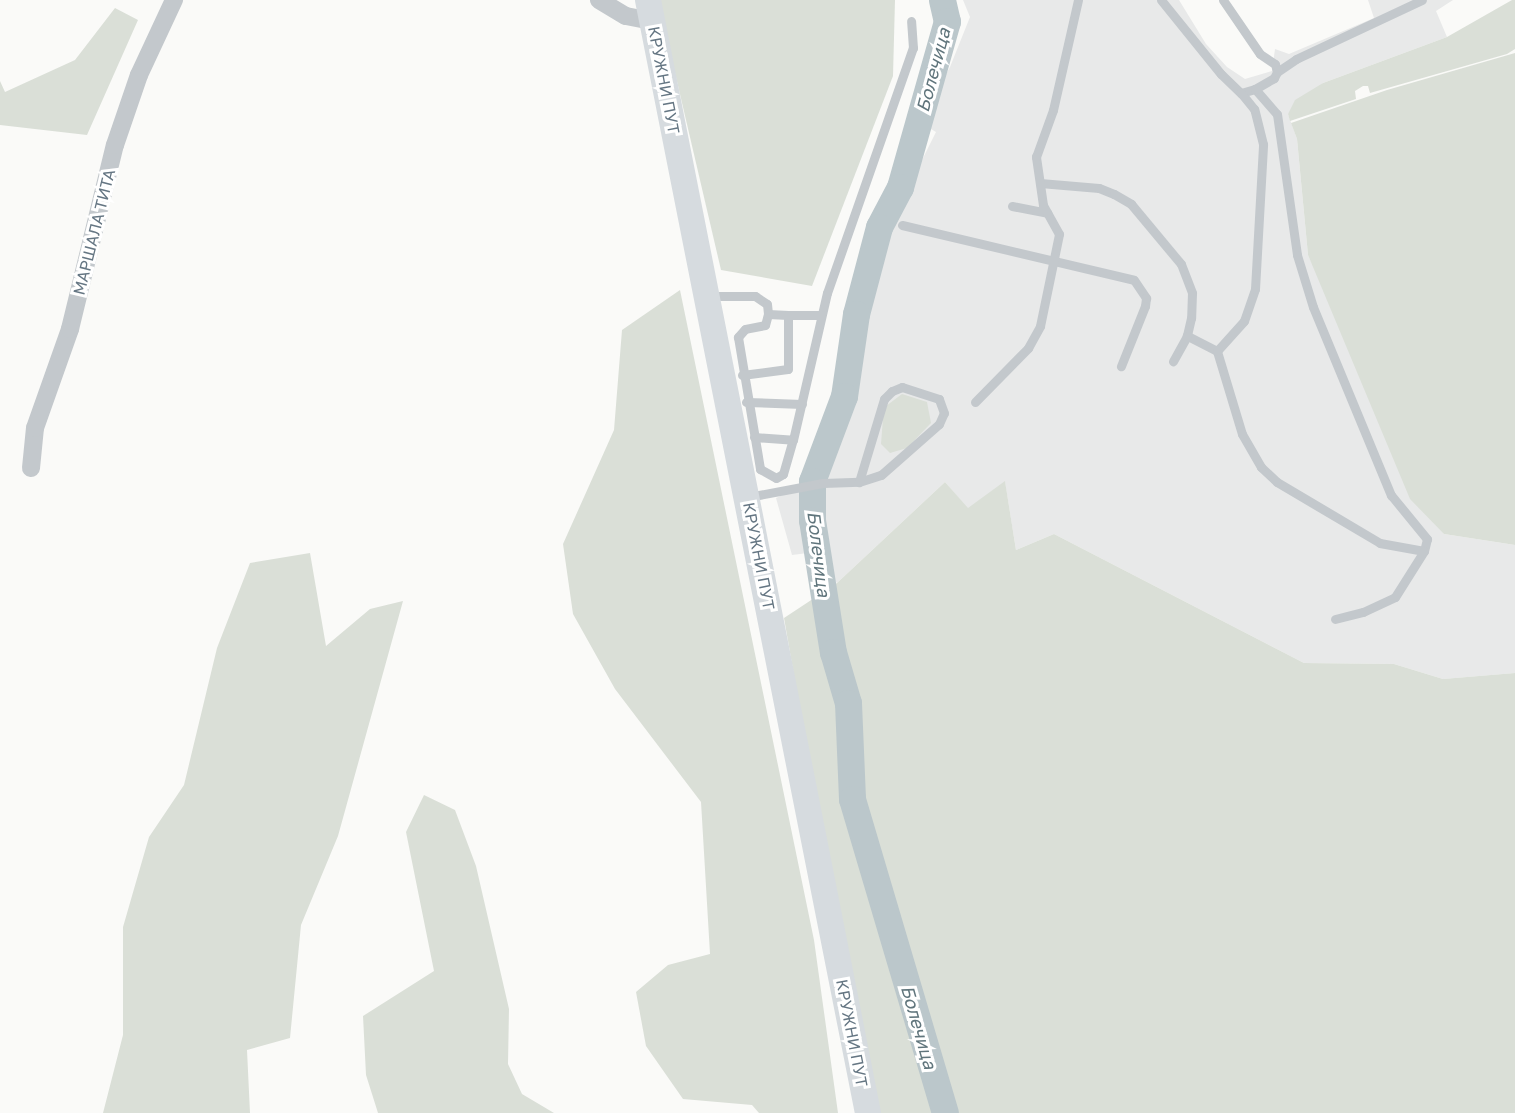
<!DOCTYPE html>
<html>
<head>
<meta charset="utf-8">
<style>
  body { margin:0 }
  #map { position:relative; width:1515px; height:1113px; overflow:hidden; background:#fafaf8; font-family:"Golos Text",sans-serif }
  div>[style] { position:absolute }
  .built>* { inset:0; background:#e8e9e9 }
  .green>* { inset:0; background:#dadfd7 }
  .river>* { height:27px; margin:-13.5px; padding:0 13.5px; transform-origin:13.5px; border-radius:13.5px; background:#bbc7cb }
  .lane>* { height:9px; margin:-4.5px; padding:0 4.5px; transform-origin:4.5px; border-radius:4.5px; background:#c3c8cc }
  .street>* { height:18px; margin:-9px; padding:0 9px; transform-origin:9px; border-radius:9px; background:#c3c8cc }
  .secondary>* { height:26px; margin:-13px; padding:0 13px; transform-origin:13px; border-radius:13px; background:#d6dbdf }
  span { translate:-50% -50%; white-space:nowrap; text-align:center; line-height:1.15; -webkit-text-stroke:6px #fff; paint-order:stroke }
  .street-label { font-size:16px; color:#657683 }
  .water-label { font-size:18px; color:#60757c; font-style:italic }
</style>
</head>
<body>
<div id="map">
  <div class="built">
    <div style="clip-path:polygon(963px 0,1179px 0,1206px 44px,1227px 67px,1245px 79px,1272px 71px,1275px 49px,1289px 54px,1374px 18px,1368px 0,1453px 0,1436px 11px,1447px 37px,1323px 83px,1288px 114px,1297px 139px,1308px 255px,1444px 534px,1515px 545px,1515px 673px,1443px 679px,1394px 664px,1304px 663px,1054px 534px,1016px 550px,1005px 482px,968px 509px,945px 482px,837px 583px,808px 553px,792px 555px,776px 498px,810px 482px,852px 362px,893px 218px,936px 132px,919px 122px,950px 67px,970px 17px)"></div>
  </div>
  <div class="green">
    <div style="clip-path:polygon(658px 0,895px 0,893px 76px,812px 286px,721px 270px)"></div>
    <div style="clip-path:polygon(1512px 0,1515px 0,1515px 49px,1507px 54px,1370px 93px,1368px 86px,1363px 86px,1355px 91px,1356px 99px,1290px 121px,1288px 114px,1295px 100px,1323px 83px,1447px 37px)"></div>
    <div style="clip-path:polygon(115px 8px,138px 20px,87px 135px,0 125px,0 81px,5px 92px,75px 60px)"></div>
    <div style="clip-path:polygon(1515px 53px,1515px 545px,1444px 534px,1410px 499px,1308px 255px,1297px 139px,1291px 123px,1387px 90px)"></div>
    <div style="clip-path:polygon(680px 290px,814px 940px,838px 1113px,759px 1113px,752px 1105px,683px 1099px,646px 1046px,636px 992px,668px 965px,710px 954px,701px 802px,615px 689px,573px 614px,563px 544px,614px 430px,622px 330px)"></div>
    <div style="clip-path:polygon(902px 394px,927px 402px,931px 423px,907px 448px,890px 453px,881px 444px,883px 418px,886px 406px)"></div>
    <div style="clip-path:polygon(1005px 481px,1016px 550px,1054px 534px,1304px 663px,1394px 664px,1443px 679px,1515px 673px,1515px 1113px,876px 1113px,833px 899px,784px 618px,837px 583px,945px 482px,968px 508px)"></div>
    <div style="clip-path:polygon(310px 553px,326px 646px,370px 609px,403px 601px,338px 836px,301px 925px,290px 1038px,247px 1050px,250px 1113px,103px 1113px,123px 1035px,123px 927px,149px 837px,184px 785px,217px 648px,250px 563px)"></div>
    <div style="clip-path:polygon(424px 795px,455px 810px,476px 866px,509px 1009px,508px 1064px,522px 1094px,554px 1113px,378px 1113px,366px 1075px,363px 1016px,434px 971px,406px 832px)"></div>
  </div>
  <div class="river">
    <div style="left:942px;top:0;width:22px;rotate:77deg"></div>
    <div style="left:947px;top:21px;width:173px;rotate:105.8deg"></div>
    <div style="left:900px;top:187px;width:45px;rotate:117.7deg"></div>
    <div style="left:879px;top:227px;width:90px;rotate:104.8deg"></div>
    <div style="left:856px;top:314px;width:83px;rotate:98.3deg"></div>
    <div style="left:844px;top:396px;width:91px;rotate:110.6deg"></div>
    <div style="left:812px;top:481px;width:39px;rotate:90deg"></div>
    <div style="left:812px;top:520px;width:134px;rotate:81deg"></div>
    <div style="left:833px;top:652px;width:53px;rotate:73.6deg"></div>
    <div style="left:848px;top:703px;width:96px;rotate:87.6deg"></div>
    <div style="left:852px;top:799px;width:327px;rotate:73.5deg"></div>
  </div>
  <div class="lane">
    <div style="left:1161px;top:0;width:95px;rotate:51deg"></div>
    <div style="left:1221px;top:74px;width:28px;rotate:44deg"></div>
    <div style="left:1241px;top:93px;width:15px;rotate:-16deg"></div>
    <div style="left:1255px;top:89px;width:33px;rotate:49deg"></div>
    <div style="left:1277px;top:114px;width:142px;rotate:81.9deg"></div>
    <div style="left:1297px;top:255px;width:54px;rotate:72.9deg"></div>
    <div style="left:1313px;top:307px;width:204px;rotate:67.5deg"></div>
    <div style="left:1391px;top:495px;width:57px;rotate:50.7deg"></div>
    <div style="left:1427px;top:539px;width:12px;rotate:104deg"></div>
    <div style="left:1424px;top:551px;width:45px;rotate:-169.7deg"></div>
    <div style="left:1380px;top:543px;width:120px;rotate:-149.4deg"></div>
    <div style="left:1277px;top:482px;width:22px;rotate:-137deg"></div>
    <div style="left:1261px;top:467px;width:38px;rotate:-120deg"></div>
    <div style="left:1242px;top:434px;width:87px;rotate:-106.8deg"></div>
    <div style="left:1217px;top:351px;width:34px;rotate:-153deg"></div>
    <div style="left:1223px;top:0;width:65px;rotate:55.6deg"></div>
    <div style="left:1260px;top:54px;width:18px;rotate:34deg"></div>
    <div style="left:1275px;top:64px;width:8px;rotate:76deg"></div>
    <div style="left:1277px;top:72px;width:7px;rotate:117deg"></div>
    <div style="left:1274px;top:78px;width:22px;rotate:150deg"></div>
    <div style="left:1277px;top:72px;width:23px;rotate:-34deg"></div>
    <div style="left:1296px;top:59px;width:139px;rotate:-25.1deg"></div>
    <div style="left:1040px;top:183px;width:59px;rotate:4.8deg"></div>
    <div style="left:1099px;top:188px;width:16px;rotate:22deg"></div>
    <div style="left:1114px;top:194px;width:20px;rotate:30deg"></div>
    <div style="left:1131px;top:204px;width:78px;rotate:50.2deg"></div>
    <div style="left:1181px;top:264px;width:31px;rotate:69deg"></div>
    <div style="left:1192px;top:293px;width:25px;rotate:92deg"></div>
    <div style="left:1191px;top:318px;width:18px;rotate:103deg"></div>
    <div style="left:1187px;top:336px;width:29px;rotate:119deg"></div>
    <div style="left:1012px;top:206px;width:36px;rotate:11deg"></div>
    <div style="left:902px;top:225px;width:238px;rotate:13.3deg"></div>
    <div style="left:1134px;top:280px;width:22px;rotate:56deg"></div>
    <div style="left:1146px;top:298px;width:8px;rotate:97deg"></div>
    <div style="left:1145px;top:306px;width:65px;rotate:111.8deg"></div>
    <div style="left:710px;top:296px;width:45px"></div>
    <div style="left:755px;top:296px;width:14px;rotate:34deg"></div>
    <div style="left:767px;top:304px;width:10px;rotate:84deg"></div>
    <div style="left:768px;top:314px;width:20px;rotate:3deg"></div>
    <div style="left:768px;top:314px;width:11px;rotate:105deg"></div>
    <div style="left:765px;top:325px;width:20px;rotate:169deg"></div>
    <div style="left:745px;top:329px;width:11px;rotate:131deg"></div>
    <div style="left:738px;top:337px;width:134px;rotate:80.5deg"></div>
    <div style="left:760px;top:469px;width:18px;rotate:29deg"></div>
    <div style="left:776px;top:478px;width:8px;rotate:-30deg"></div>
    <div style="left:783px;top:474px;width:35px;rotate:-74deg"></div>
    <div style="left:793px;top:440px;width:151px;rotate:-77deg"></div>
    <div style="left:827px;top:293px;width:260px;rotate:-70.7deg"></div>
    <div style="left:913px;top:48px;width:27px;rotate:-94deg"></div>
    <div style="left:1217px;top:351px;width:40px;rotate:-48deg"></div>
    <div style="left:1244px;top:321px;width:34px;rotate:-71deg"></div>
    <div style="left:1255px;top:289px;width:145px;rotate:-86.8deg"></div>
    <div style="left:1263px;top:144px;width:36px;rotate:-104deg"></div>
    <div style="left:1254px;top:109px;width:21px;rotate:-129deg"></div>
    <div style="left:742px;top:375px;width:46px;rotate:-7.4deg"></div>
    <div style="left:788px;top:369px;width:54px;rotate:-90deg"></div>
    <div style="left:788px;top:315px;width:33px"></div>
    <div style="left:746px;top:402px;width:56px;rotate:2deg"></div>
    <div style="left:975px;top:402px;width:76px;rotate:-45.5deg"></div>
    <div style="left:1028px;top:348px;width:25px;rotate:-61deg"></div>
    <div style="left:1040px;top:326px;width:94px;rotate:-78.3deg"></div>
    <div style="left:1059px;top:234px;width:33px;rotate:-119deg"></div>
    <div style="left:1043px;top:205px;width:49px;rotate:-98.3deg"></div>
    <div style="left:1036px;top:157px;width:50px;rotate:-70.1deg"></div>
    <div style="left:1053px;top:110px;width:113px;rotate:-77.2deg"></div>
    <div style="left:754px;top:437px;width:39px;rotate:4deg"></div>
    <div style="left:748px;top:497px;width:76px;rotate:-10.6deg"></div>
    <div style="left:823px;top:483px;width:36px;rotate:-2deg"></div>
    <div style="left:859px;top:482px;width:23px;rotate:-18deg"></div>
    <div style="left:881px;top:475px;width:77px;rotate:-41.3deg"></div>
    <div style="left:939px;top:424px;width:12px;rotate:-66deg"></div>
    <div style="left:944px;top:413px;width:15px;rotate:-110deg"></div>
    <div style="left:939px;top:399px;width:39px;rotate:-162deg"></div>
    <div style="left:902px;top:387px;width:11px;rotate:158deg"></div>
    <div style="left:892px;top:391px;width:11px;rotate:135deg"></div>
    <div style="left:884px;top:399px;width:87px;rotate:106.8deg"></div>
    <div style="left:1335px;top:619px;width:29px;rotate:-14deg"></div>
    <div style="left:1363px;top:612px;width:35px;rotate:-25deg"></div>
    <div style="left:1395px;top:597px;width:54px;rotate:-57.8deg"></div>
  </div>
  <div class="street">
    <div style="left:599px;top:0;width:31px;rotate:31deg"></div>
    <div style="left:626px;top:16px;width:26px;rotate:11deg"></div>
    <div style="left:31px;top:468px;width:40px;rotate:-84.3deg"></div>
    <div style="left:35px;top:428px;width:105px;rotate:-70.5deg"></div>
    <div style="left:70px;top:329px;width:189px;rotate:-76.3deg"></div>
    <div style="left:115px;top:145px;width:74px;rotate:-71.1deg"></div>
    <div style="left:139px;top:75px;width:83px;rotate:-65deg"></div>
  </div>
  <div class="secondary">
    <div style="left:648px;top:0;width:1135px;rotate:78.82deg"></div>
  </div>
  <div class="street-label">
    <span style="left:664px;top:80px;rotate:79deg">КРУЖНИ ПУТ</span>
    <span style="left:94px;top:232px;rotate:-76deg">МАРШАЛА ТИТА</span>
    <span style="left:759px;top:556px;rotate:79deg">КРУЖНИ ПУТ</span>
    <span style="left:852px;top:1033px;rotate:79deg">КРУЖНИ ПУТ</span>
  </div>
  <div class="water-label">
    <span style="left:933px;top:70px;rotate:-75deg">Болечица</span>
    <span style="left:819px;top:554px;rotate:83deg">Болечица</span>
    <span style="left:919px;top:1027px;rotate:74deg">Болечица</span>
  </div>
</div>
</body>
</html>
